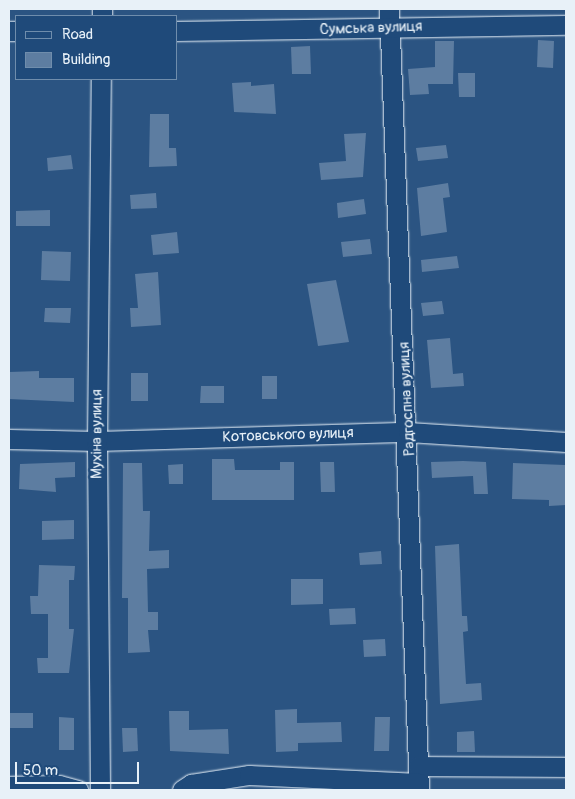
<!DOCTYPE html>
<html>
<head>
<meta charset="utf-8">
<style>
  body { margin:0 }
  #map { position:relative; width:575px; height:799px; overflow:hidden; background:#2b5482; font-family:Pangolin,sans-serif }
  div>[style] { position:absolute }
  .building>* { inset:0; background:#5d7da1 }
  .roads { filter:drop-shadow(0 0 1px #e8f1f8) drop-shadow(0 0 1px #e8f1f8) }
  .street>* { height:19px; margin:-9.5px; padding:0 9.5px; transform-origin:9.5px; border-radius:9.5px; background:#1f4a7a }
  span { translate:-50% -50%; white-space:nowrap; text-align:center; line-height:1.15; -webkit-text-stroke:4.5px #1f4a7a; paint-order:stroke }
  .street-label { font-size:15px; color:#e8f1f8 }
  .frame { position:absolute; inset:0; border:10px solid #e8f1f8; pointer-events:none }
  .legend { position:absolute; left:15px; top:15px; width:162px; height:65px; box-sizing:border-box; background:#1f4a7a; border:1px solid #6f8dac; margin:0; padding:6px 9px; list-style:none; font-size:15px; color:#e8f1f8 }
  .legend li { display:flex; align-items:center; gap:10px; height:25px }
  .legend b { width:25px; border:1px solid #6f8dac }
  .scale { position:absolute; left:15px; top:762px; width:124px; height:22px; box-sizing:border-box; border:2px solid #e8f1f8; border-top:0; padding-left:6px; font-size:15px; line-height:18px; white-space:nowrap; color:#e8f1f8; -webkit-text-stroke:4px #1f4a7a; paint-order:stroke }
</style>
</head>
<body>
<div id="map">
  <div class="building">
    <div style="clip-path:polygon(538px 40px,554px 41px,553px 68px,537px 67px)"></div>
    <div style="clip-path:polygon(435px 41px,454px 41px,453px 84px,428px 84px,429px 94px,410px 95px,408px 69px,435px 67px)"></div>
    <div style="clip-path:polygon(310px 46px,311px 74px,292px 74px,291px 47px)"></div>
    <div style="clip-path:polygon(458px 73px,475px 73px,475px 97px,459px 97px)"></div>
    <div style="clip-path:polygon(251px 82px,251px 86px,274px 84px,276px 114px,234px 112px,232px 83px)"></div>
    <div style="clip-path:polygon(150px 114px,169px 114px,169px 148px,176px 148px,177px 166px,149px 167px)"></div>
    <div style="clip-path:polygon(366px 133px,363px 177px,321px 180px,319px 163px,346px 161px,344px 134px)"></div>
    <div style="clip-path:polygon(446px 145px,448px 158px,418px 161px,416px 148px)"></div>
    <div style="clip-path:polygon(71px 155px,73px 169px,48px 171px,47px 158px)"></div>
    <div style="clip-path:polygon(448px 183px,450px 197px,443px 198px,447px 232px,421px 236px,417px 188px)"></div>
    <div style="clip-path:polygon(156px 193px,157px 208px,131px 209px,130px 195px)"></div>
    <div style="clip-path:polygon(364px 199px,366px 214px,338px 218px,337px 203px)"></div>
    <div style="clip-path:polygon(50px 210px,50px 226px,16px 226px,16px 211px)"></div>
    <div style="clip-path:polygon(177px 232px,179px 253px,153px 255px,151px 235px)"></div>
    <div style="clip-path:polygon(370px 239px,372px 254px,343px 257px,341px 242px)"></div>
    <div style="clip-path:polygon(42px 251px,71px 252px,70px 281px,41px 280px)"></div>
    <div style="clip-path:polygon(457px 256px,459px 268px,422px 272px,421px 260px)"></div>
    <div style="clip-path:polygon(158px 272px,161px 325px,131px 327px,130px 308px,138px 308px,135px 274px)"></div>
    <div style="clip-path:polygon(336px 280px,349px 342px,318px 346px,307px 284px)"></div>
    <div style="clip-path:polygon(442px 301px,444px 314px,423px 316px,421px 303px)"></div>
    <div style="clip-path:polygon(45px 308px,71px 308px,70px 323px,44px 322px)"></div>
    <div style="clip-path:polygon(450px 338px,453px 374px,463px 373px,464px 386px,431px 388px,427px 340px)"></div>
    <div style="clip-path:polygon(39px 371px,39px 378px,74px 378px,74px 402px,9px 399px,9px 372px)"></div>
    <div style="clip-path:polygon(131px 373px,148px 373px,148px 401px,131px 401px)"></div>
    <div style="clip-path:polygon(262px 376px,277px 376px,277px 399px,262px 399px)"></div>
    <div style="clip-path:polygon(201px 386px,224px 386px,224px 403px,200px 403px)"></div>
    <div style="clip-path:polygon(212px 459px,234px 459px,235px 470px,280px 470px,280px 462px,294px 462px,294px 500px,212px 500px)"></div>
    <div style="clip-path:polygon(463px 461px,486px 462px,488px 494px,474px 494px,473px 476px,432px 478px,431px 462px)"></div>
    <div style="clip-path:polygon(75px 462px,75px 477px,55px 478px,56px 492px,19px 489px,20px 464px)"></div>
    <div style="clip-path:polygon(320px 462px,334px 462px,335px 492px,321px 492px)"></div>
    <div style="clip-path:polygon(123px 463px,142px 463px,143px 511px,150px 511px,149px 551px,169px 550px,169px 568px,147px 569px,148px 612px,158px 612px,158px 630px,148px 630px,150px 652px,128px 653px,128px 598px,122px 598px)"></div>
    <div style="clip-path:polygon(513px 463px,565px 465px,566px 505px,549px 506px,549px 500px,512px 499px)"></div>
    <div style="clip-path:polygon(183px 464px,183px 484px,169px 484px,168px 465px)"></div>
    <div style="clip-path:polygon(74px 520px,74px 539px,42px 540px,42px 521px)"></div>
    <div style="clip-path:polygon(459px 544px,462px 616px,467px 616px,468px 631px,463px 632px,466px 684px,481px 683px,482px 700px,440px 704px,435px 546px)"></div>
    <div style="clip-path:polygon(381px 551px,382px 564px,360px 565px,359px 553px)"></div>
    <div style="clip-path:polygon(39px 565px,75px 566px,74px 580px,69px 580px,69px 629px,74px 629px,69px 673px,38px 673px,37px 658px,48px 658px,48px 614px,31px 614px,30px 596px,38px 596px)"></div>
    <div style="clip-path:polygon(291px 579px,323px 579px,323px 604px,291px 605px)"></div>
    <div style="clip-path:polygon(355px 608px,356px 624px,330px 625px,329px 609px)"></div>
    <div style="clip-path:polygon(385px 639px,386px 656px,364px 657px,363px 640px)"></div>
    <div style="clip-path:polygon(297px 709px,297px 723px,341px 722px,342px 742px,298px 743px,298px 751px,276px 752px,275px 710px)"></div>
    <div style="clip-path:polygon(169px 711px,189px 711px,189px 730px,228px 729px,229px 754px,170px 751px)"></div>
    <div style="clip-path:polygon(10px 713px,33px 713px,33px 728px,9px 728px)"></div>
    <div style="clip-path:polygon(59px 717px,74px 718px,74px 750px,59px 750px)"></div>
    <div style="clip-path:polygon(375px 717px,390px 717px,389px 751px,374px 751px)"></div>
    <div style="clip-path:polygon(122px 728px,137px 728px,138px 751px,123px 752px)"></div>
    <div style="clip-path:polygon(474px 731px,475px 752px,457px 752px,457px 732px)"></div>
  </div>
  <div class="roads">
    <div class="street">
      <div style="left:389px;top:9px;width:782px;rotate:87.8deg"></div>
      <div style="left:102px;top:16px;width:7px;rotate:-90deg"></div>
      <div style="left:9px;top:31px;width:7px"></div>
      <div style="left:176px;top:31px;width:390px;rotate:-0.9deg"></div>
      <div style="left:9px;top:439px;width:88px;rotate:1.3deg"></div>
      <div style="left:97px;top:441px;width:311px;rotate:-1.7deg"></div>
      <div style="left:408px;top:432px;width:158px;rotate:3.6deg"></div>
      <div style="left:418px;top:766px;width:148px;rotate:0.4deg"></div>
      <div style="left:9px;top:786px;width:50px;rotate:-1.1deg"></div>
      <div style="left:59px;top:785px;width:20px;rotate:15deg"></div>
      <div style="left:100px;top:790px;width:349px;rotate:-90.5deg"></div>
      <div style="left:97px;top:441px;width:362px;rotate:-89.4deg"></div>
      <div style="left:182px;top:790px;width:11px;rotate:-34deg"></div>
      <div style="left:191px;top:784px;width:59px;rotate:-8.8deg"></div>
      <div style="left:249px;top:775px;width:170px;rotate:2.7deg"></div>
    </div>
  </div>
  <div class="street-label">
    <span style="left:371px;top:28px;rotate:-2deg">Сумська вулиця</span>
    <span style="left:407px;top:399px;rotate:-93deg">Радгоспна вулиця</span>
    <span style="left:97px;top:434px;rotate:-90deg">Мухіна вулиця</span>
    <span style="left:288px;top:435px;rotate:-2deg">Котовського вулиця</span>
  </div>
  <div class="frame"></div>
  <ul class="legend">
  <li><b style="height:6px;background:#1f4a7a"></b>Road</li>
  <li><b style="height:14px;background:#5d7da1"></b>Building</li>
  </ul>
  <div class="scale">50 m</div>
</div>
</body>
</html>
